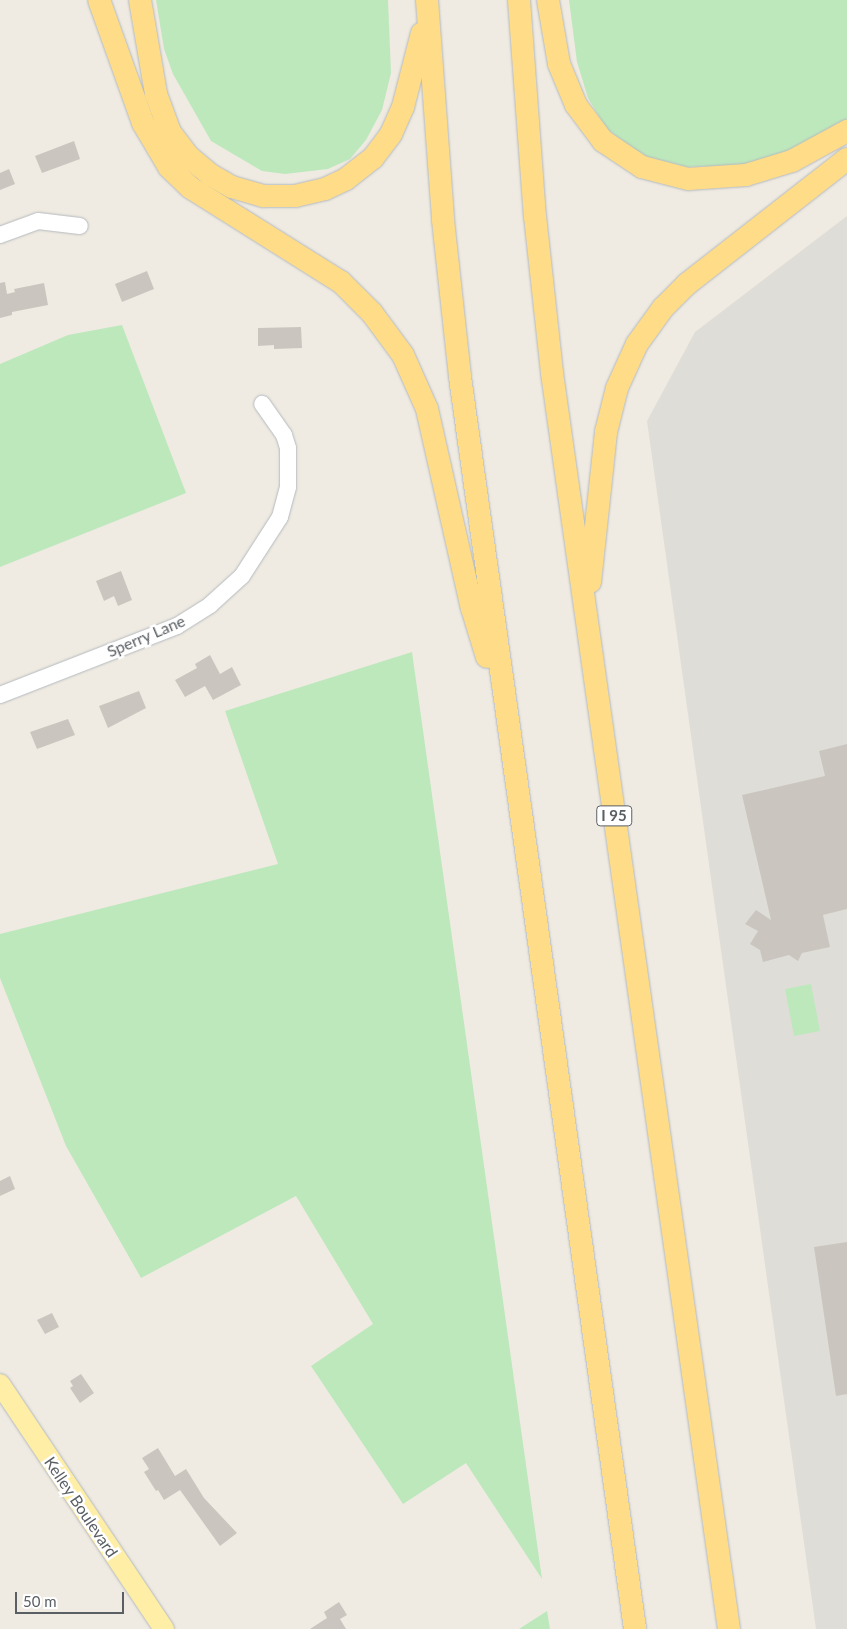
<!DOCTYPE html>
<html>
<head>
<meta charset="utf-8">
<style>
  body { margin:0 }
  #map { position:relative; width:847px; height:1629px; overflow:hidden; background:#efebe2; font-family:Lato,sans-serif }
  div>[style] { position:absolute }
  .industrial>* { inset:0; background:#dfddd7 }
  .green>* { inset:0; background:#bde8bc }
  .building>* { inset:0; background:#cac6bf }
  .roads { filter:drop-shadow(0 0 1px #b5b9be) drop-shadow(0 0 1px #b5b9be) }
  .minor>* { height:16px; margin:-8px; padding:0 8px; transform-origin:8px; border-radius:8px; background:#fff }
  .major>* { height:20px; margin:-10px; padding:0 10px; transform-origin:10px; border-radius:10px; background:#ffeea6 }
  .highway>* { height:22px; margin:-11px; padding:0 11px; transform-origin:11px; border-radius:11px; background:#fd8 }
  span { translate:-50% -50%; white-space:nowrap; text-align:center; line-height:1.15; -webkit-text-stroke:5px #fff; paint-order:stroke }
  .shield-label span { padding:1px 4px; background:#fff; border:1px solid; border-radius:4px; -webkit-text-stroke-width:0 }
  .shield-label { font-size:15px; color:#5a5f64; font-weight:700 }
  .street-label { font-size:16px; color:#5a5f64 }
  .scale { position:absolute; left:15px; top:1592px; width:109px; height:22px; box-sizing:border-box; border:2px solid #5a5f64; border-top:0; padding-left:6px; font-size:15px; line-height:18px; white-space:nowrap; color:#5a5f64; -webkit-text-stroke:4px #fff; paint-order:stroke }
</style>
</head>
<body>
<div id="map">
  <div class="industrial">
    <div style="clip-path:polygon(847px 216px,847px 1629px,816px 1629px,647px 421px,695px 332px)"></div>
  </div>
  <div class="green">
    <div style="clip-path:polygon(156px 0,388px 0,391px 73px,382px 110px,366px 140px,350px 159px,328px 169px,285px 174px,262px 171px,211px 141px,173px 74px,164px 49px)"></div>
    <div style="clip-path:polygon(569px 0,847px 0,847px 120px,798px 147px,745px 165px,686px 167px,641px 155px,606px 128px,588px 98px,577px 62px)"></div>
    <div style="clip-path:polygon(122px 325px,186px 493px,0 567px,0 364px,68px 335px)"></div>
    <div style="clip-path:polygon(412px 652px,542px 1579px,466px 1463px,403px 1504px,311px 1366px,373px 1324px,296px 1196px,141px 1278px,66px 1146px,0 978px,0 934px,278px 864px,225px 711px)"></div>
    <div style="clip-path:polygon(811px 984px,820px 1031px,794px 1036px,785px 989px)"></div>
    <div style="clip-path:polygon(547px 1611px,550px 1629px,519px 1629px)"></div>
  </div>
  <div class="building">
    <div style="clip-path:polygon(74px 141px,80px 159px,42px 173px,35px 156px)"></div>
    <div style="clip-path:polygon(9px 169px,15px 184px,0 190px,0 173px)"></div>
    <div style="clip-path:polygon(147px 271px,154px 289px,122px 302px,115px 284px)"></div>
    <div style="clip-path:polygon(5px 282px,7px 294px,15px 292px,14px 289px,44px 283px,48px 305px,12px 312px,12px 315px,0 318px,0 283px)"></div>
    <div style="clip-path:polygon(301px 327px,302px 348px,274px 349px,274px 345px,258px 346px,258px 328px)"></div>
    <div style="clip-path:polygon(121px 571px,132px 600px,118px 606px,114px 596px,104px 601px,96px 581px)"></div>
    <div style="clip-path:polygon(210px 655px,220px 674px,232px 667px,241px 685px,213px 700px,205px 686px,185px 697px,175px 680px,197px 668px,195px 664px)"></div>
    <div style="clip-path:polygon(139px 691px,146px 708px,108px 728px,99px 706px)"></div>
    <div style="clip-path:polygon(68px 719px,75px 735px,37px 749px,30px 732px)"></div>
    <div style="clip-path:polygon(847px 744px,847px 909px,823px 915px,830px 947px,802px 953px,798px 961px,789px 955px,763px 962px,760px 950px,750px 944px,758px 931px,745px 924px,756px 910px,771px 920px,742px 795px,825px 776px,819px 751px)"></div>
    <div style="clip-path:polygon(10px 1176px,15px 1189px,0 1196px,0 1181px)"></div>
    <div style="clip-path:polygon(847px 1242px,847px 1394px,836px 1396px,814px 1247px)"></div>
    <div style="clip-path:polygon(52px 1313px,59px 1327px,45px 1334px,37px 1320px)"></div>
    <div style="clip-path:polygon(81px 1374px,94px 1393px,80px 1403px,70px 1388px,73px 1386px,70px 1381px)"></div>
    <div style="clip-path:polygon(158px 1448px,175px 1476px,186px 1469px,204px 1498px,237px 1533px,220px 1546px,180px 1490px,164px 1500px,158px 1490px,156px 1491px,144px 1472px,149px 1469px,142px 1458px)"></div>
    <div style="clip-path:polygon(339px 1602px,347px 1615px,340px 1619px,346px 1629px,310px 1629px,327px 1618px,324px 1612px)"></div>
  </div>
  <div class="roads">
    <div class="minor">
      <div style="left:0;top:235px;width:40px;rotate:-20.2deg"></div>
      <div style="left:38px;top:221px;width:42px;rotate:6.8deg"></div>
      <div style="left:0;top:695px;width:190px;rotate:-21.3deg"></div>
      <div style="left:177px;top:626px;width:39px;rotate:-32deg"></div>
      <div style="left:210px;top:605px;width:43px;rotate:-42.2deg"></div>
      <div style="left:242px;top:576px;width:70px;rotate:-57.2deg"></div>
      <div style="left:280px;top:517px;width:31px;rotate:-75deg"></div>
      <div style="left:288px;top:487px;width:39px;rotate:-90deg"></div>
      <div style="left:288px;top:448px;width:14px;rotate:-107deg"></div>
      <div style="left:284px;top:435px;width:38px;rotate:-125deg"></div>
    </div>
    <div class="major">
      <div style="left:0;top:1384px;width:295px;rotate:56.2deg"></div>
    </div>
    <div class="highway">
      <div style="left:99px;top:0;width:131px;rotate:70.3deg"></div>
      <div style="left:143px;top:123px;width:51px;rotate:59.4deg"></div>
      <div style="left:169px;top:167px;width:30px;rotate:44deg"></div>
      <div style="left:191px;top:188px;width:177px;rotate:32.1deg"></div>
      <div style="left:341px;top:282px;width:44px;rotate:45deg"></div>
      <div style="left:372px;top:313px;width:52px;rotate:53.6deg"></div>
      <div style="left:403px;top:355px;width:59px;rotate:66deg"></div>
      <div style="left:427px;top:409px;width:204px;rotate:77.3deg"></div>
      <div style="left:472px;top:608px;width:51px;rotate:73deg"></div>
      <div style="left:140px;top:0;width:95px;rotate:80.3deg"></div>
      <div style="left:156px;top:94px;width:40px;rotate:69.8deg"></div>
      <div style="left:170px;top:132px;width:30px;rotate:53deg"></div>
      <div style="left:188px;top:156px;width:30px;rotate:40deg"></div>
      <div style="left:211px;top:175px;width:24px;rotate:30deg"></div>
      <div style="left:232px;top:187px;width:33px;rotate:16deg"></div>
      <div style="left:264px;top:196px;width:31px"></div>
      <div style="left:295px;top:196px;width:31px;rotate:-13deg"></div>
      <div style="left:325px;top:189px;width:23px;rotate:-25deg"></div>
      <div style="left:346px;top:179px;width:34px;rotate:-38deg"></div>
      <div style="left:373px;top:158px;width:30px;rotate:-53deg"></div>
      <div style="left:391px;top:134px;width:30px;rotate:-66deg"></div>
      <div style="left:403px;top:107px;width:76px;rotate:-75.6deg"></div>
      <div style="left:427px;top:0;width:221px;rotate:85.8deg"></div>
      <div style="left:443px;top:220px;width:158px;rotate:83.8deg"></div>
      <div style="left:460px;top:377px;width:1264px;rotate:82.04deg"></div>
      <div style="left:519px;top:0;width:217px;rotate:85.8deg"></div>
      <div style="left:535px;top:216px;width:158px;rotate:83.8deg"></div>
      <div style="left:552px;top:373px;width:1268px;rotate:81.98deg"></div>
      <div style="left:548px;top:0;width:65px;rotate:80.2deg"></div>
      <div style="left:559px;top:64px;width:44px;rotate:67.5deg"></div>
      <div style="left:576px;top:105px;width:45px;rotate:53.1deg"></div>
      <div style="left:603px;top:141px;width:47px;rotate:33.7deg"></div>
      <div style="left:642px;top:167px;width:48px;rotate:14.6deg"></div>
      <div style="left:688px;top:179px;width:58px;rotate:-3.9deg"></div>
      <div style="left:746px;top:175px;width:48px;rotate:-16.9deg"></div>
      <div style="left:792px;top:161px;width:63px;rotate:-28.6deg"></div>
      <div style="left:590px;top:582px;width:151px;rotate:-83.9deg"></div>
      <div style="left:606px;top:432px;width:45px;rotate:-76deg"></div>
      <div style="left:617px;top:388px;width:48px;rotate:-65.6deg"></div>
      <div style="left:637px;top:344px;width:44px;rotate:-54.2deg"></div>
      <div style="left:663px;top:308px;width:34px;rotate:-45deg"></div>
      <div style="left:687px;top:284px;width:203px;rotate:-38deg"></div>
    </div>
  </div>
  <div class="shield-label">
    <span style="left:614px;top:816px">I 95</span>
  </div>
  <div class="street-label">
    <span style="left:146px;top:636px;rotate:-23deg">Sperry Lane</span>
    <span style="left:81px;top:1507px;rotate:56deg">Kelley Boulevard</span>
  </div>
  <div class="scale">50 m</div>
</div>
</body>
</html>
